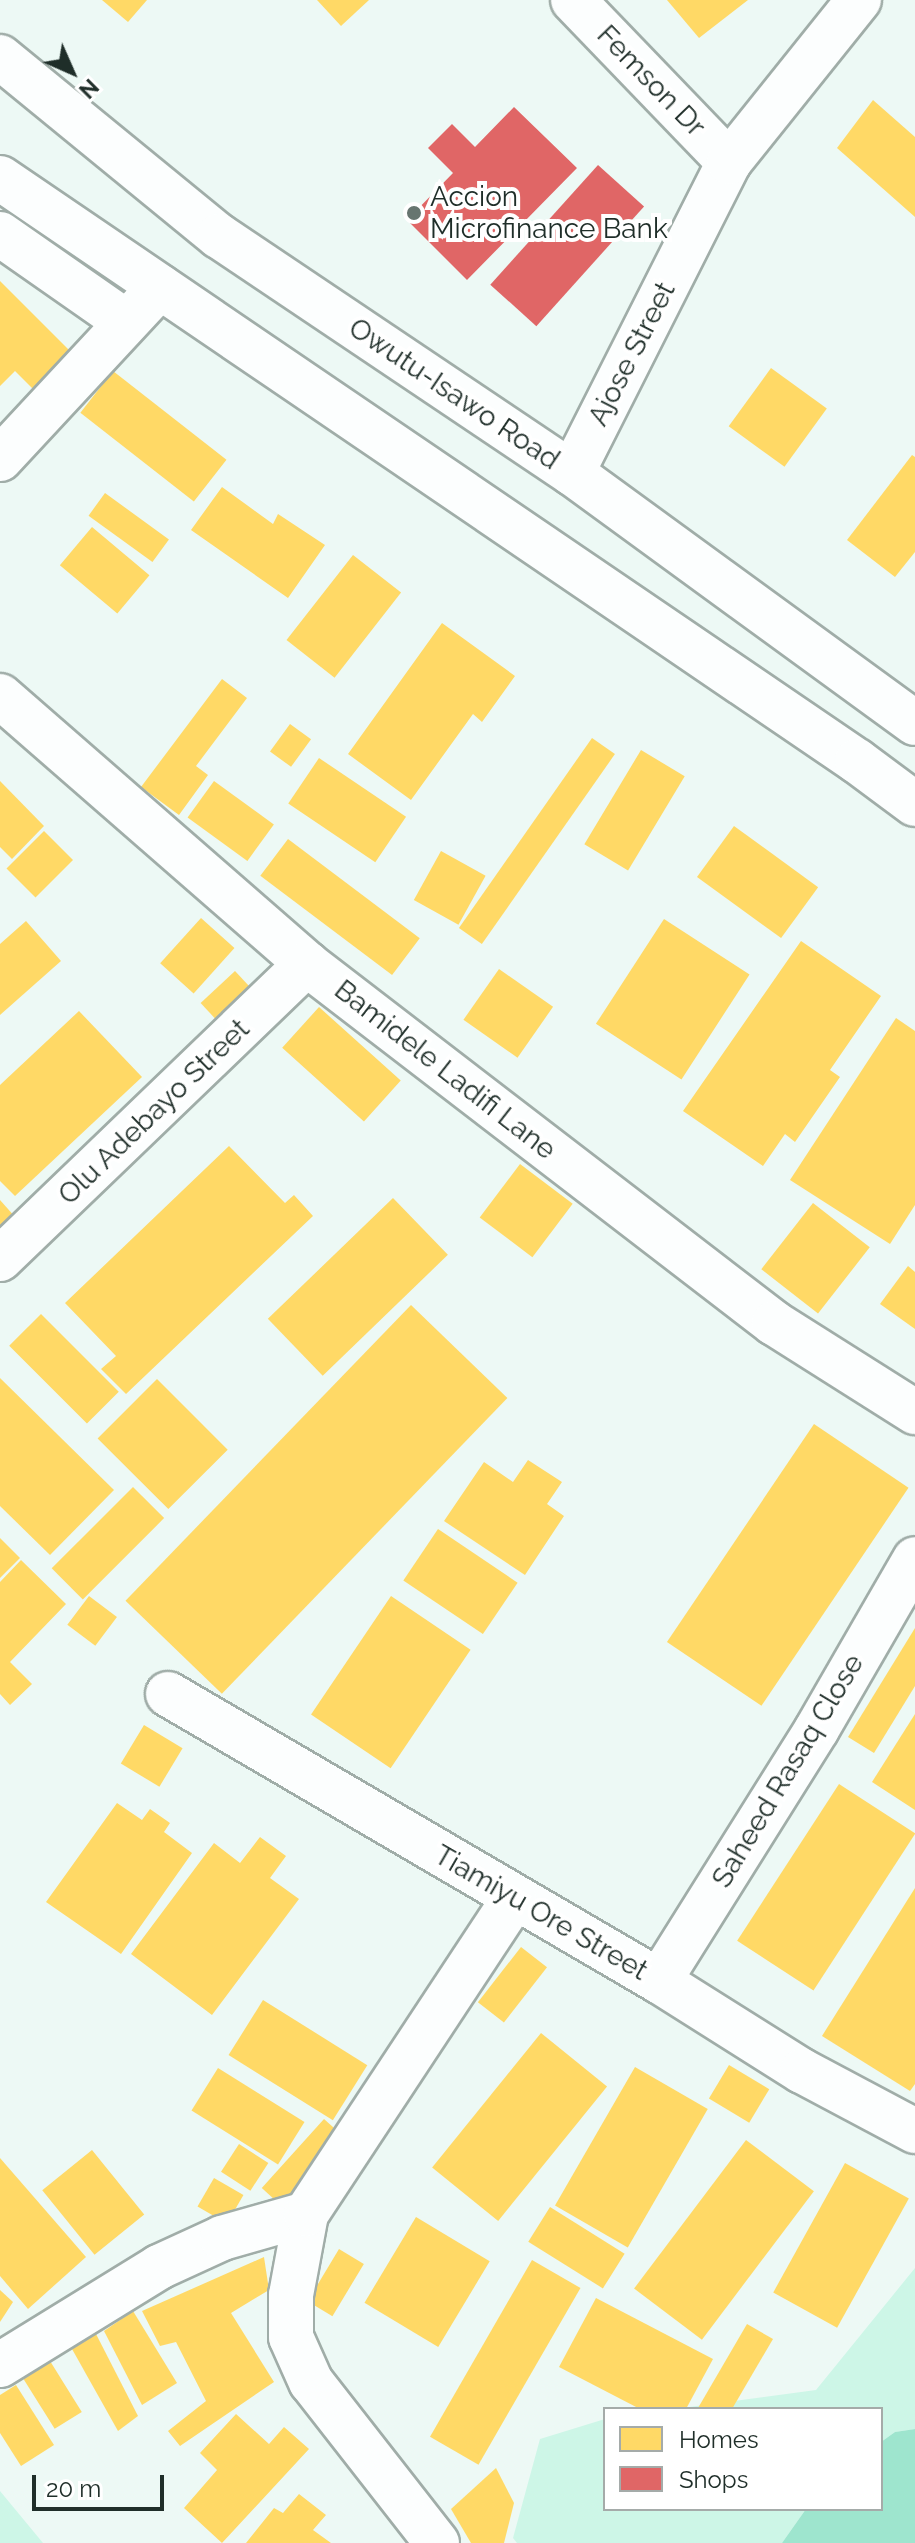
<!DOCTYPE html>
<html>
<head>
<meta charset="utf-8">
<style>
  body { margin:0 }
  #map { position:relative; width:915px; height:2543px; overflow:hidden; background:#edf9f5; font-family:Raleway,sans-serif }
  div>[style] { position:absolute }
  .green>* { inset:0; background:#cdf6e7 }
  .water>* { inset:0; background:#9ee5ce }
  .homes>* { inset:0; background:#ffd966; transform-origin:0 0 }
  .shops>* { inset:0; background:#e06666; transform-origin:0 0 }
  .roads { filter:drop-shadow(2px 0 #a0ada8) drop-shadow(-2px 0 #a0ada8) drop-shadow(0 2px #a0ada8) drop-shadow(0 -2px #a0ada8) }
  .minor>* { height:44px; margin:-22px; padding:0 22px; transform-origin:22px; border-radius:22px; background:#fcfefe }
  .dots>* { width:22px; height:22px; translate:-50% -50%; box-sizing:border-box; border:4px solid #fff; border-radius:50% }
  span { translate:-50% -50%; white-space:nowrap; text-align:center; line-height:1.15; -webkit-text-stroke:8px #fff; paint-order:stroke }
  .street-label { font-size:28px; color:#1f2e29 }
  .poi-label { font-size:28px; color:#1f2e29 }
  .left { translate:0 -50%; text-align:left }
  .legend { position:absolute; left:603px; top:2407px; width:280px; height:104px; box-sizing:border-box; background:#fff; border:2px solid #a5aba9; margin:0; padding:10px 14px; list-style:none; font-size:24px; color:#1f2e29 }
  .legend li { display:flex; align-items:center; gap:16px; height:40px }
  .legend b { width:40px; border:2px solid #a5aba9 }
  .north { position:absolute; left:32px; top:32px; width:80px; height:80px; -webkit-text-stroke:6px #fff; paint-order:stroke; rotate:135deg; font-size:22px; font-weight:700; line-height:32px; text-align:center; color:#1f2e29 }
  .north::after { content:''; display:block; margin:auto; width:28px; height:36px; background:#1f2e29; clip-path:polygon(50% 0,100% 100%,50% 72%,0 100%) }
  .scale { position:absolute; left:32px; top:2475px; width:132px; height:36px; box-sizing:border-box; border:4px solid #1f2e29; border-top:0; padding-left:10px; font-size:24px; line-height:28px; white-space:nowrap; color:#1f2e29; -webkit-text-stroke:6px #fff; paint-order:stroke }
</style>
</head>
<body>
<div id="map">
  <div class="green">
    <i style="clip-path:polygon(915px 2268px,915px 2429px,895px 2432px,881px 2442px,881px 2409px,674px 2409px,816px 2390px)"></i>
    <i style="clip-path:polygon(605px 2419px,605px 2509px,806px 2509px,782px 2543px,517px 2543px,513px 2538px,540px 2439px)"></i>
    <i style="clip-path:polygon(0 2491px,43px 2543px,0 2543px)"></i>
  </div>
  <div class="water">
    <i style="clip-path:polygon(915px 2429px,915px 2543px,782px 2543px,806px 2509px,881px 2509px,881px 2442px,895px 2432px)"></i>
  </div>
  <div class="homes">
    <i style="clip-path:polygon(102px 0,147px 0,128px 22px)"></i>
    <i style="clip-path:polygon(317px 0,369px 0,341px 26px)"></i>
    <i style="clip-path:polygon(667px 0,748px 0,699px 38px)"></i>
    <i style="clip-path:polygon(873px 100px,915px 137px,915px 217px,837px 148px)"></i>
    <i style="clip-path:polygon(0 281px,73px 354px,36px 392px,15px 371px,0 386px)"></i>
    <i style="left:771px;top:368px;width:69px;height:72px;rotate:36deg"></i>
    <i style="left:113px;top:371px;width:144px;height:53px;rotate:38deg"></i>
    <i style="clip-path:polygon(912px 455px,915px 457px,915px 552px,895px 577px,847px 540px)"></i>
    <i style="clip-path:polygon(222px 487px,273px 524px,278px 514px,325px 545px,288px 598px,191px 530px)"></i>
    <i style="left:105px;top:493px;width:79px;height:28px;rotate:36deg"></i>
    <i style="left:92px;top:527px;width:75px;height:50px;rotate:40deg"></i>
    <i style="left:353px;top:555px;width:61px;height:108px;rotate:38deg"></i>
    <i style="clip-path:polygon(442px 623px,515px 676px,482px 722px,473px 714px,411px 800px,348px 754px)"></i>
    <i style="clip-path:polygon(222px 679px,247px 698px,196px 766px,208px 775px,179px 815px,141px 787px)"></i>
    <i style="left:290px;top:724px;width:26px;height:34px;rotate:36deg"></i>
    <i style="left:592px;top:738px;width:28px;height:232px;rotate:35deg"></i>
    <i style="left:641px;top:750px;width:51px;height:110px;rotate:31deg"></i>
    <i style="left:319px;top:758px;width:105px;height:55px;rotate:34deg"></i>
    <i style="clip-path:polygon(0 781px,44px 826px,12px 859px,0 847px)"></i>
    <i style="left:214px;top:781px;width:74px;height:45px;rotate:36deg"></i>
    <i style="left:734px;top:826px;width:104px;height:63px;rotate:36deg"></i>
    <i style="left:44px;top:831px;width:41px;height:53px;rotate:45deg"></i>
    <i style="left:288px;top:839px;width:165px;height:46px;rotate:37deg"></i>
    <i style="left:441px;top:851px;width:51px;height:56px;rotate:29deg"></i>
    <i style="left:201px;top:918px;width:45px;height:61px;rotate:42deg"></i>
    <i style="left:664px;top:919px;width:102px;height:125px;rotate:33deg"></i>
    <i style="clip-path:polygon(26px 921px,61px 961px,0 1015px,0 944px)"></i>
    <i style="clip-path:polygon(801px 941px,881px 996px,830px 1070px,840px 1077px,795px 1142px,785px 1134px,763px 1166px,683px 1111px)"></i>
    <i style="left:499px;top:969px;width:66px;height:62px;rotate:35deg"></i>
    <i style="left:235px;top:971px;width:35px;height:47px;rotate:47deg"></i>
    <i style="left:319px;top:1007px;width:110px;height:55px;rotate:42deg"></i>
    <i style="clip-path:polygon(79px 1011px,142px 1077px,15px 1196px,0 1181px,0 1085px)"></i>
    <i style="clip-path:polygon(896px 1018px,915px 1031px,915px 1205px,890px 1244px,790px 1180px)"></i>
    <i style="clip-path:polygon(229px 1146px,285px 1203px,294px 1195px,313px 1216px,126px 1394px,101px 1369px,116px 1356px,65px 1303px)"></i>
    <i style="left:520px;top:1164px;width:66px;height:67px;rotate:37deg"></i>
    <i style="left:393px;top:1198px;width:79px;height:174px;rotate:46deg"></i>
    <i style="clip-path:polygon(0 1200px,16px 1218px,0 1233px)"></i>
    <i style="left:813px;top:1203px;width:72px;height:84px;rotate:38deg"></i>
    <i style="clip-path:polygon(908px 1266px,915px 1272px,915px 1329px,880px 1304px)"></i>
    <i style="left:411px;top:1305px;width:134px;height:411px;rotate:44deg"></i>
    <i style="left:41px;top:1314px;width:110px;height:45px;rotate:45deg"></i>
    <i style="clip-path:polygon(0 1378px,114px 1490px,50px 1555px,0 1506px)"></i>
    <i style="left:157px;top:1379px;width:100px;height:84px;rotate:45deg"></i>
    <i style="left:814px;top:1424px;width:114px;height:263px;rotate:34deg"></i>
    <i style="clip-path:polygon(528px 1460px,562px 1482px,547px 1504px,564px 1516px,525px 1575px,444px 1521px,484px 1462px,513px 1482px)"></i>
    <i style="left:133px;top:1487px;width:44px;height:115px;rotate:45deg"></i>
    <i style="left:438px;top:1529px;width:96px;height:62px;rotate:34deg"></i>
    <i style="clip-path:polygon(0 1538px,20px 1558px,0 1578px)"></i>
    <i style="clip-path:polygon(21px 1560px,66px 1604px,10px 1662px,32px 1684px,10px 1705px,0 1694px,0 1582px)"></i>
    <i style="left:89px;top:1596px;width:35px;height:36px;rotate:37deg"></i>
    <i style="left:391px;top:1596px;width:96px;height:143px;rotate:34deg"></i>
    <i style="clip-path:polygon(915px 1628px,915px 1686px,874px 1753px,848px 1737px)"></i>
    <i style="clip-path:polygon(915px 1714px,915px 1810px,872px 1782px)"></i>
    <i style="left:144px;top:1725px;width:45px;height:45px;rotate:31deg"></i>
    <i style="left:839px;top:1784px;width:91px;height:187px;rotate:33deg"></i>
    <i style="clip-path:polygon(117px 1803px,142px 1820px,150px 1809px,170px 1823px,164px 1832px,192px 1853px,121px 1954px,46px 1902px)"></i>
    <i style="clip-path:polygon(260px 1837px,286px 1856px,270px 1878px,299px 1899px,212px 2015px,131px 1954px,214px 1843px,240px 1863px)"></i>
    <i style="clip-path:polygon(915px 1888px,915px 2084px,910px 2091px,822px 2036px)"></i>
    <i style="left:521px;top:1947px;width:33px;height:70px;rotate:38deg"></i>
    <i style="left:263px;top:2000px;width:123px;height:65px;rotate:32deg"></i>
    <i style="left:541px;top:2033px;width:85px;height:173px;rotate:39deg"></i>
    <i style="left:729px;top:2065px;width:47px;height:39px;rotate:31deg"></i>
    <i style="left:635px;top:2067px;width:84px;height:160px;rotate:30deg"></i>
    <i style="left:218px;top:2068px;width:102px;height:50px;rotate:32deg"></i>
    <i style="left:324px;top:2119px;width:30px;height:93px;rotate:42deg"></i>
    <i style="left:746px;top:2140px;width:85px;height:186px;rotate:37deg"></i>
    <i style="left:239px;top:2144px;width:35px;height:33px;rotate:33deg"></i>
    <i style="left:92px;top:2150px;width:83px;height:64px;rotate:51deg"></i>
    <i style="clip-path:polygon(0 2158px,86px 2257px,28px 2309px,0 2276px)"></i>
    <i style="left:845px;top:2163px;width:73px;height:148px;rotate:29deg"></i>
    <i style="left:214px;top:2178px;width:34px;height:33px;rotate:30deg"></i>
    <i style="left:550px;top:2207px;width:88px;height:41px;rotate:32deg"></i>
    <i style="left:416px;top:2217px;width:86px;height:100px;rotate:31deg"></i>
    <i style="left:339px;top:2249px;width:29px;height:61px;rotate:31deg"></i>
    <i style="clip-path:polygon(264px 2257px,269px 2290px,231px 2313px,274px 2382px,180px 2446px,168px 2431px,206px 2401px,176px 2342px,160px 2346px,142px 2311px)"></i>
    <i style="left:532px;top:2260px;width:56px;height:204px;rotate:30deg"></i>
    <i style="clip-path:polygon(0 2290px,13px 2302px,0 2322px)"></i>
    <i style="clip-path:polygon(596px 2298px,713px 2359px,686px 2409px,640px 2409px,559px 2367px)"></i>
    <i style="clip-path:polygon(133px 2311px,177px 2383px,142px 2405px,104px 2331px)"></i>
    <i style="clip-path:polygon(747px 2324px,773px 2339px,732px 2409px,698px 2408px)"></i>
    <i style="clip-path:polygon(96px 2334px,138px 2416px,118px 2431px,72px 2349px)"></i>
    <i style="left:50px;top:2361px;width:60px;height:32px;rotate:58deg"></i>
    <i style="clip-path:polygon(16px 2385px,54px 2445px,21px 2466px,0 2433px,0 2395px)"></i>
    <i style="clip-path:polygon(236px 2414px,269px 2444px,284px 2427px,309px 2449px,222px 2543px,184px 2508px,217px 2470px,200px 2453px)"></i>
    <i style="clip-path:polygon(496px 2468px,514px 2503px,504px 2543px,471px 2543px,451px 2509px)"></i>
    <i style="clip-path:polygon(299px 2494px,326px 2515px,313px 2530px,331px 2543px,246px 2543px,274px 2508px,283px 2513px)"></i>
  </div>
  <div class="shops">
    <i style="clip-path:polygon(514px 107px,577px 168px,467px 280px,407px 220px,453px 173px,428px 148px,452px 124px,475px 147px)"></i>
    <i style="left:598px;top:165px;width:62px;height:161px;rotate:42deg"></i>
  </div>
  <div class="roads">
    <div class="minor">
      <i style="left:573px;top:0;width:225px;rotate:46.1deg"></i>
      <i style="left:0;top:57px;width:283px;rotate:39.3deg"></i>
      <i style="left:219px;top:236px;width:425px;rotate:33.9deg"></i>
      <i style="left:572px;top:473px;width:424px;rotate:36.1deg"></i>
      <i style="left:0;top:178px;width:1037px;rotate:34.23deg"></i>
      <i style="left:857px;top:761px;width:72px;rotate:36.6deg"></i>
      <i style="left:0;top:234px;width:154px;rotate:34.9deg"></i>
      <i style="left:0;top:459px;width:235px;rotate:-47.1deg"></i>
      <i style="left:572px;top:473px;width:348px;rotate:-63.2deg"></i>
      <i style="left:729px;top:162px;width:208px;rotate:-51.3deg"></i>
      <i style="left:0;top:696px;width:408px;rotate:41.1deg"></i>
      <i style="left:307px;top:964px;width:589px;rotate:37.55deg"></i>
      <i style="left:774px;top:1323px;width:167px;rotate:32.3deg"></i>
      <i style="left:0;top:1259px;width:426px;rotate:-43.9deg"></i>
      <i style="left:168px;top:1694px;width:569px;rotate:30.31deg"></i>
      <i style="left:659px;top:1981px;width:169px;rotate:32.2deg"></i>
      <i style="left:802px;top:2071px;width:128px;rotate:28deg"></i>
      <i style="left:659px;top:1981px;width:297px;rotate:-57.9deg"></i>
      <i style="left:817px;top:1729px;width:196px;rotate:-60deg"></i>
      <i style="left:0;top:2365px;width:187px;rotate:-31.6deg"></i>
      <i style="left:159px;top:2267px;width:69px;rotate:-24.7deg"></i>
      <i style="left:222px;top:2238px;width:87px;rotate:-15.9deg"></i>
      <i style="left:437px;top:2543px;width:204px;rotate:-128deg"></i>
      <i style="left:311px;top:2382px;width:49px;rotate:-114deg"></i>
      <i style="left:291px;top:2337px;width:42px;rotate:-90deg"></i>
      <i style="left:291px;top:2295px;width:82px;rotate:-79.5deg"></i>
      <i style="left:306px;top:2214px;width:378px;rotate:-56.6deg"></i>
    </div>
  </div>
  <div class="dots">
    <i style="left:414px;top:213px;background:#677570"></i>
  </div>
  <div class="street-label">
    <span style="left:651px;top:81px;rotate:46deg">Femson Dr</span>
    <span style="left:632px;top:354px;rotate:-63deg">Ajose Street</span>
    <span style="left:454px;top:394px;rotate:34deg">Owutu-Isawo Road</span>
    <span style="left:445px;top:1070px;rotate:38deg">Bamidele Ladifi Lane</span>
    <span style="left:154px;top:1112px;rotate:-44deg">Olu Adebayo Street</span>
    <span style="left:788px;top:1771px;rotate:-59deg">Saheed Rasaq Close</span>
    <span style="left:541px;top:1913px;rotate:30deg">Tiamiyu Ore Street</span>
  </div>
  <div class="poi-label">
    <span class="left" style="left:430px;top:213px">Accion<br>Microfinance Bank</span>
  </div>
  <ul class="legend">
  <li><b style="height:22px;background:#ffd966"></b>Homes</li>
  <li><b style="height:22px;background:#e06666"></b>Shops</li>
  </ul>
  <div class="north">N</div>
  <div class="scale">20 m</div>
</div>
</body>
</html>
